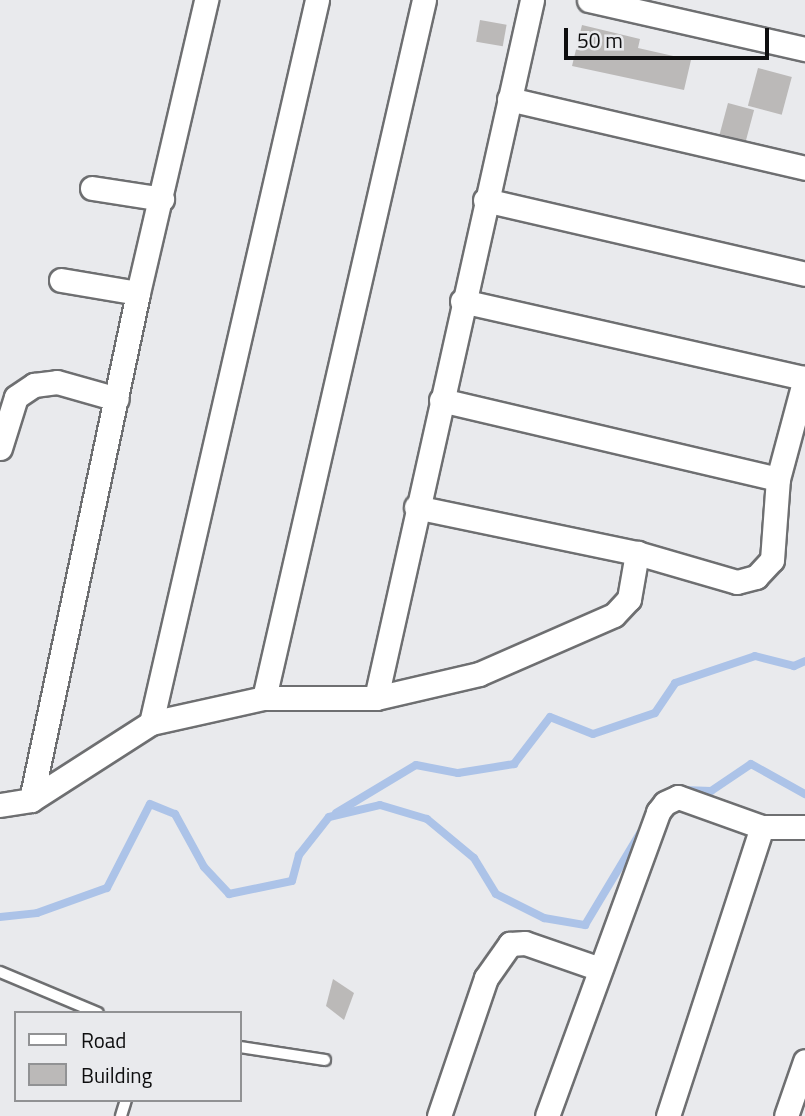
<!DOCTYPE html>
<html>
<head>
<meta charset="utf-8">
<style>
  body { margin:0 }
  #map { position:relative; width:805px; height:1116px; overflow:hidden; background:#e9eaed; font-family:"Titillium Web",sans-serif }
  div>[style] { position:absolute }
  .stream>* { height:8px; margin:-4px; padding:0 4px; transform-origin:4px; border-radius:4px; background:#acc3e8 }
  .building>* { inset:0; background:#bbb9b8; transform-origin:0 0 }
  .roads { filter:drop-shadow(2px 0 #6e6f71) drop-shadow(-2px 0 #6e6f71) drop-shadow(0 2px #6e6f71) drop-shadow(0 -2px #6e6f71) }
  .lane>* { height:10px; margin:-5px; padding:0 5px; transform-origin:5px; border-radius:5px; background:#fff }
  .street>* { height:23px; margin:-11.5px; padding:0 11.5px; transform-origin:11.5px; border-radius:11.5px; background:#fff }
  span { translate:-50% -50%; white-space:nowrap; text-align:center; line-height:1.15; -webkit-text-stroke:5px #e9eaed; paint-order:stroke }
  .legend { position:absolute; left:14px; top:1011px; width:228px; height:91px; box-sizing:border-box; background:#e9eaed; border:2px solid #919294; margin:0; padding:9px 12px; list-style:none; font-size:21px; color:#0e0e0f }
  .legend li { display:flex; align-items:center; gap:14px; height:35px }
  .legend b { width:35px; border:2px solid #919294 }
  .scale { position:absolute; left:564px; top:28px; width:205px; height:32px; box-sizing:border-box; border:4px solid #0e0e0f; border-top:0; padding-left:9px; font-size:21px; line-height:24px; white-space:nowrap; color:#0e0e0f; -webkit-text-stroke:5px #e9eaed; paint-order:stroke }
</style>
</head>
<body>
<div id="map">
  <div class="stream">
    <i style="left:684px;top:790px;width:27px;rotate:2deg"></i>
    <i style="left:711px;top:791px;width:48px;rotate:-34deg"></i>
    <i style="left:751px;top:764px;width:62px;rotate:29.1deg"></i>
    <i style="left:336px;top:813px;width:93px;rotate:-31deg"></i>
    <i style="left:416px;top:765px;width:43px;rotate:10.8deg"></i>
    <i style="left:458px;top:773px;width:57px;rotate:-9.1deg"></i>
    <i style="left:514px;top:764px;width:59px;rotate:-52.5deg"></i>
    <i style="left:550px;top:717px;width:46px;rotate:21.6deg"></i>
    <i style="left:593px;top:734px;width:65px;rotate:-18.7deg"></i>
    <i style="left:655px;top:713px;width:36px;rotate:-56deg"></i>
    <i style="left:675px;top:683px;width:84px;rotate:-18.6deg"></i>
    <i style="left:755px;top:656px;width:40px;rotate:14.4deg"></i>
    <i style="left:794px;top:666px;width:12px;rotate:-24deg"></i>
    <i style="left:0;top:917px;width:37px;rotate:-6deg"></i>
    <i style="left:37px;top:913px;width:74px;rotate:-19.7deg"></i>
    <i style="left:107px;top:888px;width:94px;rotate:-62.9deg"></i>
    <i style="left:150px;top:804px;width:27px;rotate:22deg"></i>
    <i style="left:175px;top:814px;width:60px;rotate:61.3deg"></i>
    <i style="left:204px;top:867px;width:37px;rotate:47deg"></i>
    <i style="left:229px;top:894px;width:64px;rotate:-11.7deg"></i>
    <i style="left:292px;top:881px;width:27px;rotate:-75deg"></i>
    <i style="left:299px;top:855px;width:48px;rotate:-51.7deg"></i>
    <i style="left:329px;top:817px;width:52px;rotate:-13.2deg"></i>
    <i style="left:380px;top:805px;width:49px;rotate:16.6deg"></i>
    <i style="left:427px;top:819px;width:61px;rotate:39.7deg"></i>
    <i style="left:474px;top:858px;width:42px;rotate:58.6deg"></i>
    <i style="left:496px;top:894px;width:54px;rotate:26.6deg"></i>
    <i style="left:544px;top:918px;width:42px;rotate:9.7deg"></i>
    <i style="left:585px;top:925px;width:107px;rotate:-59.1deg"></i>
  </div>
  <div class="building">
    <i style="left:480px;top:20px;width:27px;height:22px;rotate:10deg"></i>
    <i style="clip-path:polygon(582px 25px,640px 39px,638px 48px,691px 60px,684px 90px,572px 66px)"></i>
    <i style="left:758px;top:68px;width:35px;height:39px;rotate:15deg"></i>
    <i style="left:728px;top:103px;width:27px;height:32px;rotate:15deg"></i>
    <i style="clip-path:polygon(333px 979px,354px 993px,344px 1020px,326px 1006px)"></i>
  </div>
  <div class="roads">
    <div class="lane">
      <i style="left:0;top:972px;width:106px;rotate:22.7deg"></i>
      <i style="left:240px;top:1047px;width:86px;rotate:8.7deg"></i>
      <i style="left:121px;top:1116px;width:17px;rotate:-73deg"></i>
    </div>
    <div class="street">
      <i style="left:589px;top:0;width:221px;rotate:12.8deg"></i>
      <i style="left:509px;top:99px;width:304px;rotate:13.1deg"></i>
      <i style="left:92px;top:188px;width:71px;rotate:8.9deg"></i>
      <i style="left:485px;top:200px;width:328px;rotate:13deg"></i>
      <i style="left:61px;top:280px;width:78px;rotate:9.6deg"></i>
      <i style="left:462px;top:301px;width:352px;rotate:12.7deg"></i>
      <i style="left:441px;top:400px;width:346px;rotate:13.2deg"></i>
      <i style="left:0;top:448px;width:53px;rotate:-72.6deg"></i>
      <i style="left:16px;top:397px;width:22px;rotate:-34deg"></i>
      <i style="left:34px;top:385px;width:23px;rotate:-7deg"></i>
      <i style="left:57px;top:382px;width:62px;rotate:15.8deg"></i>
      <i style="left:416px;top:507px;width:226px;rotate:11.8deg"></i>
      <i style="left:637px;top:553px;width:104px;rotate:16.2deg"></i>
      <i style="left:737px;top:582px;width:20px;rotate:-15deg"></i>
      <i style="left:756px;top:577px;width:23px;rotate:-47deg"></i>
      <i style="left:772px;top:560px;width:81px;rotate:-85.8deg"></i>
      <i style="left:778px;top:479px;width:105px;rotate:-75deg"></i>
      <i style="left:264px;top:698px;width:716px;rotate:-77.09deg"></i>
      <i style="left:376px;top:698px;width:715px;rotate:-77.4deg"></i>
      <i style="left:151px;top:723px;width:742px;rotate:-77.07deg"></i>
      <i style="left:31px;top:800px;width:518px;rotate:-78.08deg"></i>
      <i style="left:138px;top:293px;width:301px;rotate:-76.9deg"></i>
      <i style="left:0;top:805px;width:31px;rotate:-9deg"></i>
      <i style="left:31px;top:800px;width:143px;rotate:-32.7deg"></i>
      <i style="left:151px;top:723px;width:116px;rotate:-12.5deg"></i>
      <i style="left:264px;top:698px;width:112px"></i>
      <i style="left:376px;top:698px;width:106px;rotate:-13.1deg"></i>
      <i style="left:479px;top:674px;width:147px;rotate:-23.6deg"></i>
      <i style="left:614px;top:615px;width:22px;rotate:-47deg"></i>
      <i style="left:629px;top:599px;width:47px;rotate:-80.1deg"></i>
      <i style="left:439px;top:1116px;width:146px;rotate:-71.2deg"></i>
      <i style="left:486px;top:978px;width:42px;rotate:-54.8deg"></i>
      <i style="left:510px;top:944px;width:15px;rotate:-4deg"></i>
      <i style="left:525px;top:943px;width:79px;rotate:19.1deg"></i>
      <i style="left:547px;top:1116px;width:324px;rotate:-69.9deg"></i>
      <i style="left:658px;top:812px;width:11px;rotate:-52deg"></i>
      <i style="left:665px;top:803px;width:14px;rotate:-25deg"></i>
      <i style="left:678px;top:797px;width:89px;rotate:19.7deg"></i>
      <i style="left:762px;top:827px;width:43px"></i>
      <i style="left:668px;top:1116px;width:304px;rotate:-72deg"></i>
      <i style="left:786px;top:1116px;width:58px;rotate:-70.9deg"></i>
    </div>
  </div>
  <ul class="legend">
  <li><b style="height:9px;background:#fff"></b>Road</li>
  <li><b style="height:19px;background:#bbb9b8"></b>Building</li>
  </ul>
  <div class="scale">50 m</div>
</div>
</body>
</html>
